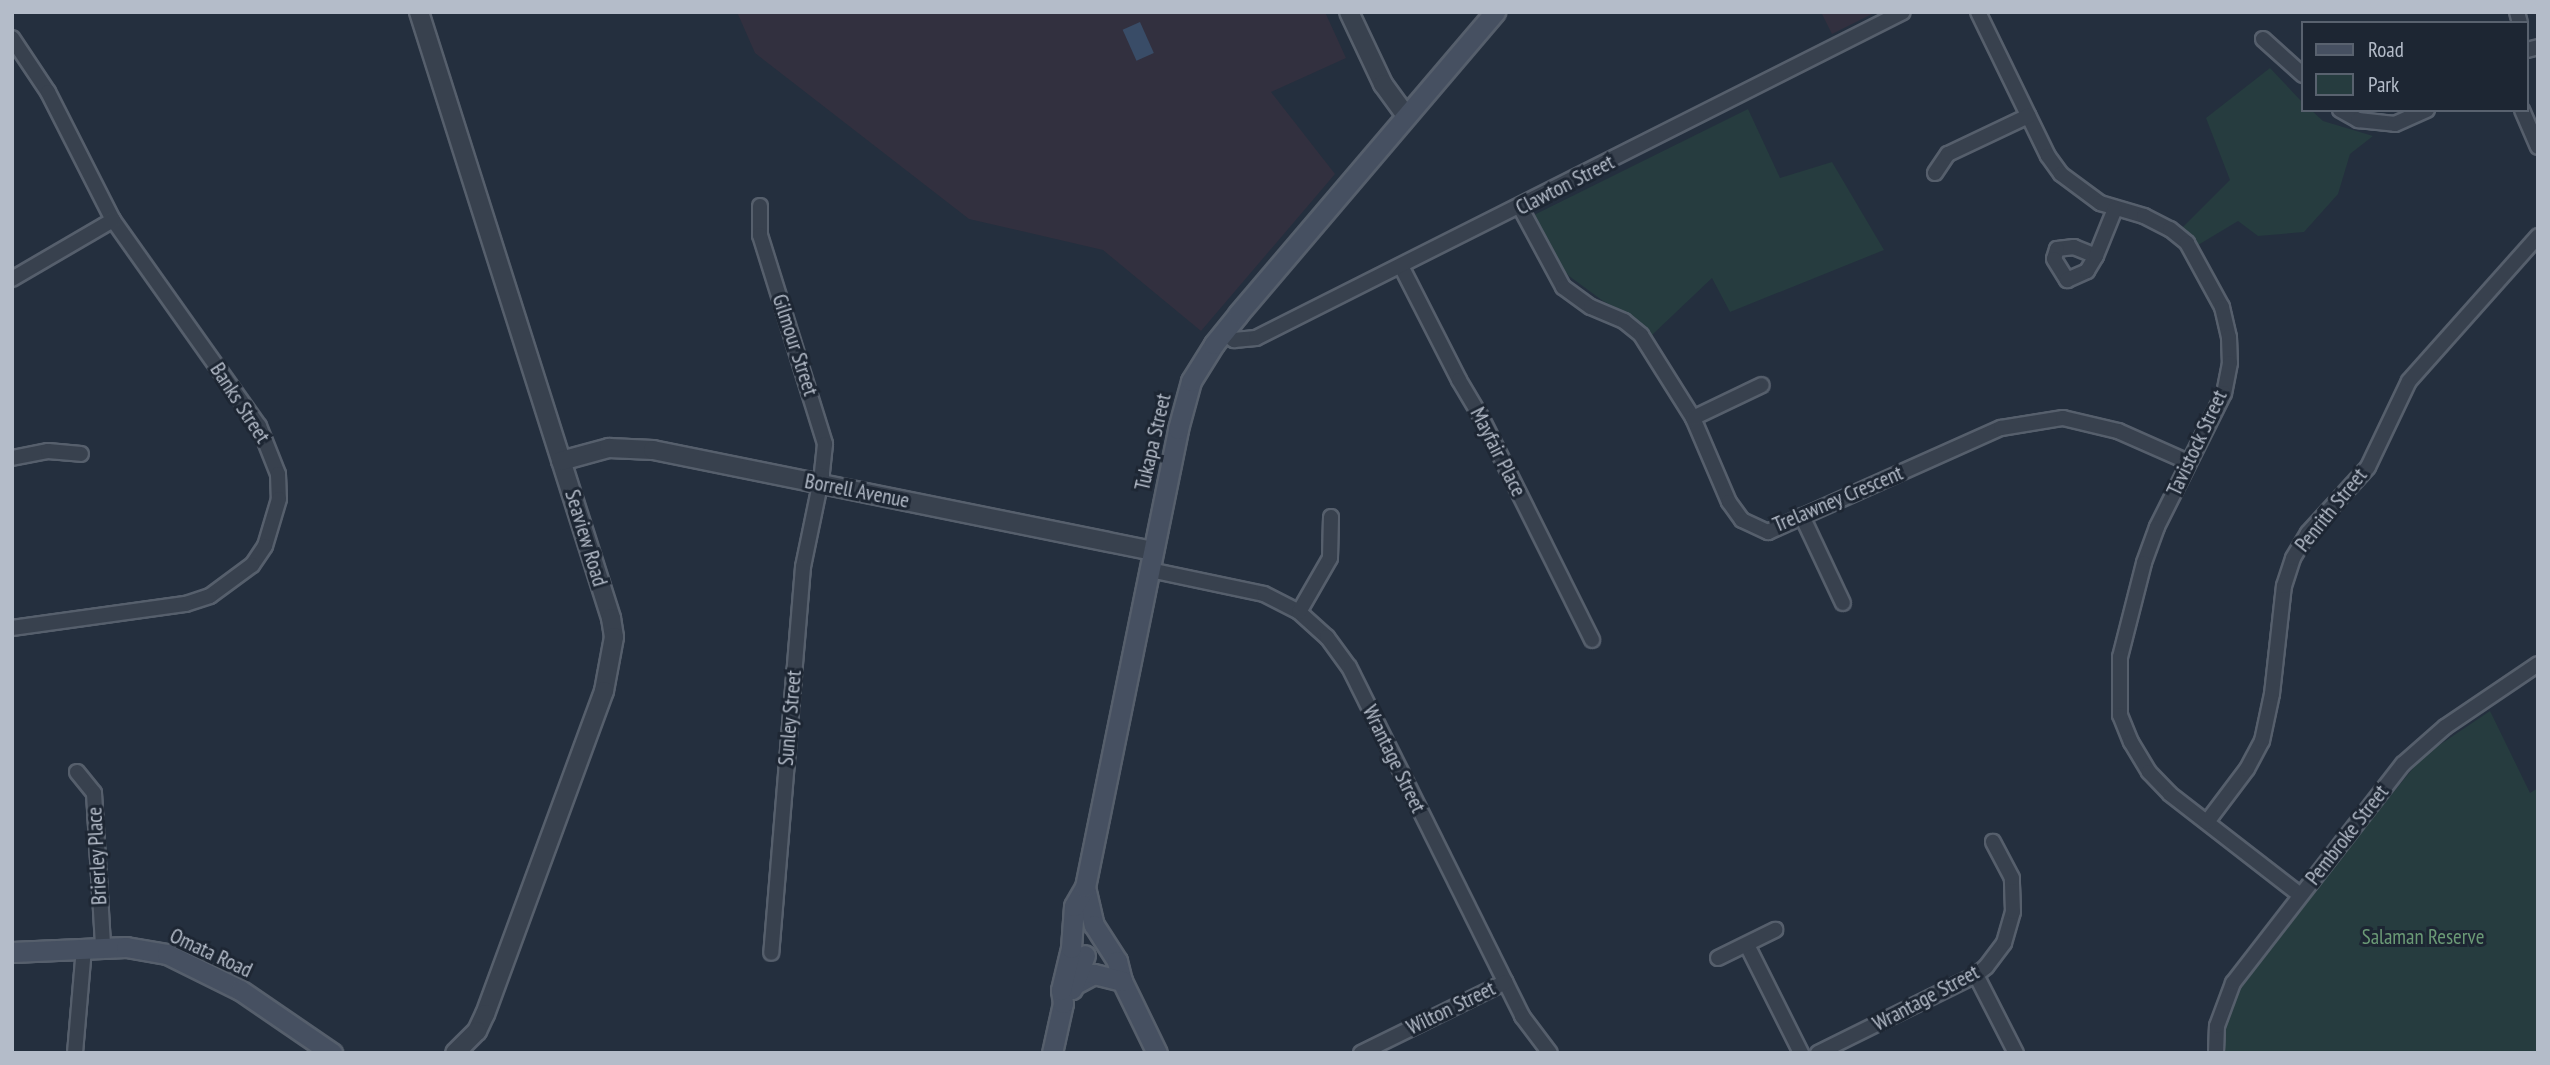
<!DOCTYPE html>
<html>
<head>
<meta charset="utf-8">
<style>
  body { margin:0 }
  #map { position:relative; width:2550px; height:1065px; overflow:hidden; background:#242f3e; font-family:"PT Sans Narrow",sans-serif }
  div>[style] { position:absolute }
  .medical>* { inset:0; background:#32303f }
  .green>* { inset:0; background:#263c3f }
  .water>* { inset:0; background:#394c67; transform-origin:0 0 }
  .roads { filter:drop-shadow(2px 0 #565f6c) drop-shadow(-2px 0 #565f6c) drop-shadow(0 2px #565f6c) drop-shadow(0 -2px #565f6c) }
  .minor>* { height:14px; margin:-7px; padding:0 7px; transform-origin:7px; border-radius:7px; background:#38414e }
  .tertiary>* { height:18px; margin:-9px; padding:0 9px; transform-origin:9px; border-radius:9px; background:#38414e }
  .secondary>* { height:19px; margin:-9.5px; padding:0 9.5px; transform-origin:9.5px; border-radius:9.5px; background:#465061 }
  span { translate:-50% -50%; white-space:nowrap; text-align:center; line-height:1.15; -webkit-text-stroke:6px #1d2633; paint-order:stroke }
  .street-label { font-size:21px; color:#b4bcc9 }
  .park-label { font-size:21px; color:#6b9a76 }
  .frame { position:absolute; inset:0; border:14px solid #b4bcc9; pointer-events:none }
  .legend { position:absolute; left:2301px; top:21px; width:228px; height:91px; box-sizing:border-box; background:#1d2633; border:2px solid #59626f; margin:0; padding:9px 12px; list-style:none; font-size:21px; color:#b4bcc9 }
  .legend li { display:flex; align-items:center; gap:14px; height:35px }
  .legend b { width:35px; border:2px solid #59626f }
</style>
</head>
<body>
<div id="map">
  <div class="medical">
    <i style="clip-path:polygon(737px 12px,1325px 12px,1346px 58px,1271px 92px,1335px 174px,1201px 331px,1103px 250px,969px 219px,755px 53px)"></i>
    <i style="clip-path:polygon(1821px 12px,1876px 12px,1832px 34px)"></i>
  </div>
  <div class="green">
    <i style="clip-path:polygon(2270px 68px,2303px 103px,2303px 110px,2311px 110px,2323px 121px,2373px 136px,2350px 154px,2338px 194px,2304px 232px,2258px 236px,2238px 221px,2198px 245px,2182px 228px,2230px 180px,2206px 118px)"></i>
    <i style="clip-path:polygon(1748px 109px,1780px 178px,1832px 162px,1884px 250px,1730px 312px,1712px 278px,1652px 335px,1628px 314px,1603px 301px,1569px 276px,1559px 264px,1534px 215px)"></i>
    <i style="clip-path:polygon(2490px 711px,2530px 793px,2538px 788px,2538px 1053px,2221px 1053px,2224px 1027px,2240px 981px,2423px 756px)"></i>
  </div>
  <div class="water">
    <i style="left:1140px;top:22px;width:34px;height:19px;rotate:66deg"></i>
  </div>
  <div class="roads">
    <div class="minor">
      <i style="left:1978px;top:12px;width:160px;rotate:64.1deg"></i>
      <i style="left:2048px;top:156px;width:22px;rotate:54deg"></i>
      <i style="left:2061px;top:174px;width:49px;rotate:36.6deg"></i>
      <i style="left:2100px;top:203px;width:46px;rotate:16.5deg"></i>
      <i style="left:2144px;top:216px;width:29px;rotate:27deg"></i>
      <i style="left:2170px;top:229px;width:22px;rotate:39deg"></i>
      <i style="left:2187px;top:243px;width:73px;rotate:61.3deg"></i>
      <i style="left:2222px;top:307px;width:31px;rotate:77deg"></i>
      <i style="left:2229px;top:337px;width:26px;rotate:88deg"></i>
      <i style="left:2230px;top:363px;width:31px;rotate:101deg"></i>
      <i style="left:2224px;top:393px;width:150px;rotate:116.6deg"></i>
      <i style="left:2157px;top:527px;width:38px;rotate:110deg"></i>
      <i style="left:2144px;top:563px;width:97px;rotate:104.3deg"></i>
      <i style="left:2120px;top:657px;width:58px;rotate:90deg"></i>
      <i style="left:2120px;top:715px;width:29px;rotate:68deg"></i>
      <i style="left:2131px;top:742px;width:35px;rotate:59deg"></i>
      <i style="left:2149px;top:772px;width:30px;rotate:46deg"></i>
      <i style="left:2170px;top:794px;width:165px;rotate:37.8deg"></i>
      <i style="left:2517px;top:12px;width:11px;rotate:75deg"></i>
      <i style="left:12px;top:38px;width:65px;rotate:56.3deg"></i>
      <i style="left:48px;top:92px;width:144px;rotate:63.1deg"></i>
      <i style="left:113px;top:220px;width:252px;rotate:54.7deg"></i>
      <i style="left:259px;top:426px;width:52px;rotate:68.4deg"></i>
      <i style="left:278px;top:474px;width:25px;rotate:88deg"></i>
      <i style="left:279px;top:499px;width:49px;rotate:106.6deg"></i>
      <i style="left:265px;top:546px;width:23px;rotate:124deg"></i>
      <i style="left:252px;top:565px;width:52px;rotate:143.6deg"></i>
      <i style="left:210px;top:596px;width:26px;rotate:162deg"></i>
      <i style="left:185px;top:604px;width:175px;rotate:172.1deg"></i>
      <i style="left:2263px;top:39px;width:54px;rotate:42deg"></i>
      <i style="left:2527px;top:50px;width:11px;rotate:-15deg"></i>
      <i style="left:2340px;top:110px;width:21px;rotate:29deg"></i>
      <i style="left:2358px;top:120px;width:37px;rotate:6deg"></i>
      <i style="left:2395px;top:124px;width:35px;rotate:-24deg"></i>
      <i style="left:2522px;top:110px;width:40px;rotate:66.6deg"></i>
      <i style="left:1935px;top:173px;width:23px;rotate:-56deg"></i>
      <i style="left:1948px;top:154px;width:89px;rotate:-25.4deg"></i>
      <i style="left:760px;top:206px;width:29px;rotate:90deg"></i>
      <i style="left:760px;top:235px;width:219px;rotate:72.7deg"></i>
      <i style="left:825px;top:444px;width:31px;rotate:96deg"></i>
      <i style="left:822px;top:475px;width:94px;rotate:101.7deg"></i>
      <i style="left:803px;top:567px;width:387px;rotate:94.7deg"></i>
      <i style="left:1520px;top:207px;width:91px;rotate:61.7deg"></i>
      <i style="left:1563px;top:287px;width:34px;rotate:36deg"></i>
      <i style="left:1591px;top:307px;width:36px;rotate:23deg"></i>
      <i style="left:1624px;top:321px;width:22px;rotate:39deg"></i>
      <i style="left:1641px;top:335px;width:98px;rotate:57.9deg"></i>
      <i style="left:1693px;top:418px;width:91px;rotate:66.8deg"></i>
      <i style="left:1729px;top:502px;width:22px;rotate:54deg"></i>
      <i style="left:1742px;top:520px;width:29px;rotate:25deg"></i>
      <i style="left:1768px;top:532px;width:255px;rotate:-24.1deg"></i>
      <i style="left:2001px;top:428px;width:63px;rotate:-9.2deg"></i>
      <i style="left:2063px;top:418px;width:57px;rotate:13.3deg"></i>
      <i style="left:2118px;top:431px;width:77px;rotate:23.9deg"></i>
      <i style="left:2096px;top:256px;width:24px;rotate:-158deg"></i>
      <i style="left:2074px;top:247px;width:17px;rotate:173deg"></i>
      <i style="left:2057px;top:249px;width:10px;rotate:107deg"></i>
      <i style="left:2054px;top:259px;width:25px;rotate:58deg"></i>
      <i style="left:2067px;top:280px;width:22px;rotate:-24deg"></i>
      <i style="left:2087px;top:271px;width:17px;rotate:-59deg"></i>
      <i style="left:2096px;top:256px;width:51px;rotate:-68deg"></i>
      <i style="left:1401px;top:266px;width:128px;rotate:63deg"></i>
      <i style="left:1459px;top:380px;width:43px;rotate:59.3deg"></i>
      <i style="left:1481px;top:417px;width:249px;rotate:63.5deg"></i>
      <i style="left:12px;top:279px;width:117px;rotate:-30.3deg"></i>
      <i style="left:1223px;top:332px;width:14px;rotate:36deg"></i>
      <i style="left:1234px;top:340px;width:22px;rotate:-5deg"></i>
      <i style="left:1256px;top:338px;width:724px;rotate:-26.74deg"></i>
      <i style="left:1693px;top:418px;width:76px;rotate:-25.6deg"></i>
      <i style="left:12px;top:458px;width:37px;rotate:-11deg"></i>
      <i style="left:48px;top:451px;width:33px;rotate:5deg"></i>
      <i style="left:1802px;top:516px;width:96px;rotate:64.8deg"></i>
      <i style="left:1150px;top:570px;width:116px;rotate:11.9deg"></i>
      <i style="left:1264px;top:594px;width:39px;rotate:27deg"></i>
      <i style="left:1299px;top:612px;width:38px;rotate:42deg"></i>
      <i style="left:1327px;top:637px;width:37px;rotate:54deg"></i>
      <i style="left:1349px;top:667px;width:390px;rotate:63.6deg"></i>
      <i style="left:1522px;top:1016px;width:46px;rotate:52.9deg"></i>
      <i style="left:1299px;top:612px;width:62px;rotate:-60.1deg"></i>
      <i style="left:1330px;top:558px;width:41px;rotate:-88.6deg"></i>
      <i style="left:77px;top:772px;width:27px;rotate:51deg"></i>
      <i style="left:94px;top:793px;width:153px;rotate:86.6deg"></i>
      <i style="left:2207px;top:822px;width:66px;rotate:-53deg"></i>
      <i style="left:2247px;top:769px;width:32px;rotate:-62deg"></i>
      <i style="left:2262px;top:741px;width:48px;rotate:-78deg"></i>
      <i style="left:2272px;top:694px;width:109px;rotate:-83.7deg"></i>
      <i style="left:2284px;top:586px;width:29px;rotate:-72deg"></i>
      <i style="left:2293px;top:558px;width:29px;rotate:-59deg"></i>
      <i style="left:2308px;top:533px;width:89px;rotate:-47.7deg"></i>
      <i style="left:2368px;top:467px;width:95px;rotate:-64.5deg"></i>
      <i style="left:2409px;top:381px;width:194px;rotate:-48.3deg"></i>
      <i style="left:1747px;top:945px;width:121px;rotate:63.4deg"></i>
      <i style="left:1718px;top:958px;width:64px;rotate:-26.2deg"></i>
      <i style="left:1976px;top:975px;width:88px;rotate:62.9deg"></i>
      <i style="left:75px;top:1053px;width:105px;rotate:-85.1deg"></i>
      <i style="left:1361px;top:1053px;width:161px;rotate:-26.2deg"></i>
      <i style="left:1818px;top:1053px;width:176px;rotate:-26.3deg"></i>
      <i style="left:1976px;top:975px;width:13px;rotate:-39deg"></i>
      <i style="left:1986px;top:967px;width:30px;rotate:-53deg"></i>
      <i style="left:2004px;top:943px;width:32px;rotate:-74deg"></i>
      <i style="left:2013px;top:912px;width:34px;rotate:-92deg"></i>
      <i style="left:2012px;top:878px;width:41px;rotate:-117.8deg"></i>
      <i style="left:2216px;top:1053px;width:27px;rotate:-88deg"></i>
      <i style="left:2217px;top:1026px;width:46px;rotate:-69.6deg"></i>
      <i style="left:2233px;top:983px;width:277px;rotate:-52.2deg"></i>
      <i style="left:2403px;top:764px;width:56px;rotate:-41.4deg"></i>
      <i style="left:2445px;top:727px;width:112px;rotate:-34.1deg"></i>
    </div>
    <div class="tertiary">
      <i style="left:419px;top:12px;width:636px;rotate:72.42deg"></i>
      <i style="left:611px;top:618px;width:19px;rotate:81deg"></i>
      <i style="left:614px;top:637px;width:55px;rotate:100.5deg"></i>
      <i style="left:604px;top:691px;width:344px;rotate:110.2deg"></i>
      <i style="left:485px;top:1014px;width:19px;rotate:115deg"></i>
      <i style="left:477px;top:1031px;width:31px;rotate:135deg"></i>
      <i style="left:1349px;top:12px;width:80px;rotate:64.7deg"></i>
      <i style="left:1383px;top:84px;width:39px;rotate:54deg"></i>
      <i style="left:561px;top:461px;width:50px;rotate:-15.2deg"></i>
      <i style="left:609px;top:448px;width:44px;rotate:2.6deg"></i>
      <i style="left:653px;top:450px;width:510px;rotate:11.42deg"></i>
    </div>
    <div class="secondary">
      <i style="left:1085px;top:887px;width:39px;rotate:77deg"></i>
      <i style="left:1094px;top:925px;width:43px;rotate:57.4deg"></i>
      <i style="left:1117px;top:961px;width:21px;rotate:76deg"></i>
      <i style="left:1122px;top:981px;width:80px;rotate:64.1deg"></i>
      <i style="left:12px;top:952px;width:114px;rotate:-2.5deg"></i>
      <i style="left:126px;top:947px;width:42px;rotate:9.7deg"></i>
      <i style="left:167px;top:954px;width:81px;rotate:26.3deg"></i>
      <i style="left:240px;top:990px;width:112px;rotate:34.4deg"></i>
      <i style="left:1075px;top:984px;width:21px;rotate:-28deg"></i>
      <i style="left:1094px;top:974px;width:29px;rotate:14deg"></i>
      <i style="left:1072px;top:989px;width:36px;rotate:-69deg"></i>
      <i style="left:1052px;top:1053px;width:51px;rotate:-77.6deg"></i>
      <i style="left:1063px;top:1003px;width:13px;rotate:-99deg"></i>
      <i style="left:1061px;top:990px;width:43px;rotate:-76.6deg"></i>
      <i style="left:1071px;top:948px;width:42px;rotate:-85.9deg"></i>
      <i style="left:1074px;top:906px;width:22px;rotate:-60deg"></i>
      <i style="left:1085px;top:887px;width:467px;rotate:-78.5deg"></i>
      <i style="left:1178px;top:429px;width:50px;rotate:-74.8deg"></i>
      <i style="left:1191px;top:381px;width:44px;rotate:-58.1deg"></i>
      <i style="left:1214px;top:344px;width:38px;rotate:-51deg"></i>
      <i style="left:1238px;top:314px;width:397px;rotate:-49.6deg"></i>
    </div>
  </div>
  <div class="street-label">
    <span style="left:1565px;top:185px;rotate:-27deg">Clawton Street</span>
    <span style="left:795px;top:345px;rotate:72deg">Gilmour Street</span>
    <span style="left:240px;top:403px;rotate:57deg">Banks Street</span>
    <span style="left:1153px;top:442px;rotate:-77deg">Tukapa Street</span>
    <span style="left:2197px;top:443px;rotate:-65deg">Tavistock Street</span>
    <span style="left:1498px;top:452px;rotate:63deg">Mayfair Place</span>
    <span style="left:857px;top:491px;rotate:11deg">Borrell Avenue</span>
    <span style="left:1838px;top:499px;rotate:-23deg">Trelawney Crescent</span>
    <span style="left:2331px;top:510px;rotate:-51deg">Penrith Street</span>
    <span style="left:586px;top:538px;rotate:73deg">Seaview Road</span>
    <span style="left:790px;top:718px;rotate:-85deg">Sunley Street</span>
    <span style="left:1394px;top:759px;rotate:64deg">Wrantage Street</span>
    <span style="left:2347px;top:835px;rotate:-52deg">Pembroke Street</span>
    <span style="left:97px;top:856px;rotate:-93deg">Brierley Place</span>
    <span style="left:211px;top:953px;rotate:25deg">Omata Road</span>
    <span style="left:1926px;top:998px;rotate:-28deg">Wrantage Street</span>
    <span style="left:1451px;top:1008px;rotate:-26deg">Wilton Street</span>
  </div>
  <div class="park-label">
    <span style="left:2423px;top:937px">Salaman Reserve</span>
  </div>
  <div class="frame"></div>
  <ul class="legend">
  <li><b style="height:9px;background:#465061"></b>Road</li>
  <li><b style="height:19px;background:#263c3f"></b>Park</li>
  </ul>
</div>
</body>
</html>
